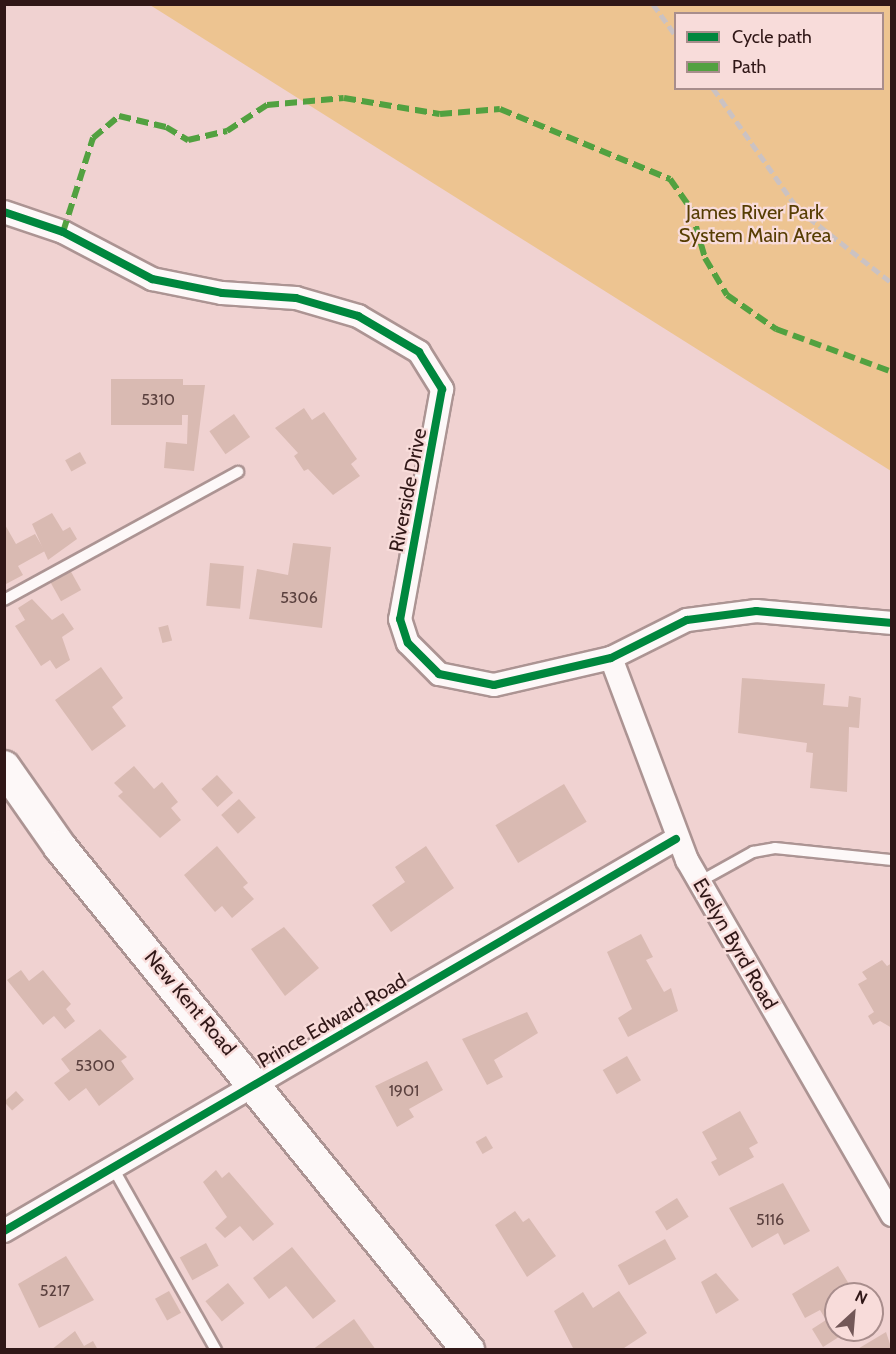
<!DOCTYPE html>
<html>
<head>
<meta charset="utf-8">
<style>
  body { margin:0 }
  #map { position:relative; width:896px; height:1354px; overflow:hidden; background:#f0d2d1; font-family:Cabin,sans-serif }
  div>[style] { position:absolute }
  .green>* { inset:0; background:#edc491 }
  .building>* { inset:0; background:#d9bab2; transform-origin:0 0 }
  .roads { filter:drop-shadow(2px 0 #ac9493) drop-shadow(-2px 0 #ac9493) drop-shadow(0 2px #ac9493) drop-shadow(0 -2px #ac9493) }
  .lane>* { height:10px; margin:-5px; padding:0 5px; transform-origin:5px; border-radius:5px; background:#fdf8f8 }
  .street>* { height:22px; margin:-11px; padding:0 11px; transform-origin:11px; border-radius:11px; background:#fdf8f8 }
  .secondary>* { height:32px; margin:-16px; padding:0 16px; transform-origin:16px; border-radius:16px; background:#fdf8f8 }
  .rail>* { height:4.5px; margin-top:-2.25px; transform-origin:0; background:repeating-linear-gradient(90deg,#cbc2c2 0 9px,transparent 0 13.5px) }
  .quiet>* { height:6px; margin-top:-3px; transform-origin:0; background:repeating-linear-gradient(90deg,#52a140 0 12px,transparent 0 18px) }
  .cycleway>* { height:8px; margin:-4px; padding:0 4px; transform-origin:4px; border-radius:4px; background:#00873e }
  span { translate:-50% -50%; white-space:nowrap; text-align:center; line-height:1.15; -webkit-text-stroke:4.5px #f8dcda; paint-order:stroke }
  .number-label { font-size:16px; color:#5a403e }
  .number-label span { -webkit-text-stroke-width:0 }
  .park-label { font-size:20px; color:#563d03 }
  .street-label { font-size:20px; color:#301717 }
  .frame { position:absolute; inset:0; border:6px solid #301717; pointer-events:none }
  .legend { position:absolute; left:674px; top:12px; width:210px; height:78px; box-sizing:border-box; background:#f8dcda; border:2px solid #a88d8c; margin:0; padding:8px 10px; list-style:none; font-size:18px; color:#301717 }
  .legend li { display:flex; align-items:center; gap:12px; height:30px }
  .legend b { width:30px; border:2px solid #a88d8c }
  .north { position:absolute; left:824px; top:1282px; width:60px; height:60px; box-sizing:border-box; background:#f8dcda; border:2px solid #a88d8c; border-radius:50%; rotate:26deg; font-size:16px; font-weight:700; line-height:24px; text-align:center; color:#301717 }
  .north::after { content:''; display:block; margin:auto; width:21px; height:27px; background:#735858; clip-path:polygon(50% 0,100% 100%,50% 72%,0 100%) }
</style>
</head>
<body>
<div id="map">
  <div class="green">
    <i style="clip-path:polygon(evenodd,150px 5px,891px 5px,891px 471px,150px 5px,676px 14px,882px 14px,882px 88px,676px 88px,676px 14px)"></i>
  </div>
  <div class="building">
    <i style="clip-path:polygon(111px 379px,183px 379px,183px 385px,205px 385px,194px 471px,164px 468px,166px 442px,187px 444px,188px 415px,182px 415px,182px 425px,111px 425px)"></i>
    <i style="clip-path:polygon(304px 408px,312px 420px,324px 412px,357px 459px,351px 464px,360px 476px,333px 495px,308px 469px,304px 471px,294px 456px,298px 453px,275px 428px)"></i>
    <i style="left:234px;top:414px;width:28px;height:30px;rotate:55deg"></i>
    <i style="left:80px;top:452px;width:13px;height:17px;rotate:61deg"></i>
    <i style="clip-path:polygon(52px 513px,63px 531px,70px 527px,77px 539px,48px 560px,32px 524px)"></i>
    <i style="clip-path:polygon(4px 523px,16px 544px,35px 534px,45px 551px,18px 566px,23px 575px,6px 584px)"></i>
    <i style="clip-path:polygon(293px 543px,331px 547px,322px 628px,249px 619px,257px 569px,288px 575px)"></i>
    <i style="left:210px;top:563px;width:34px;height:43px;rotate:5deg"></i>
    <i style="left:70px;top:570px;width:23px;height:23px;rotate:61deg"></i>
    <i style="clip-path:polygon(32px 599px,52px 620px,63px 613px,74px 629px,62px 637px,70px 660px,56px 669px,50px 660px,41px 666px,15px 626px,25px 620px,18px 608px)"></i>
    <i style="left:168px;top:625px;width:16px;height:10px;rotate:75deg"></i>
    <i style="clip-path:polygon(101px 667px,123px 698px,112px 707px,126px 726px,92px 751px,55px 700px)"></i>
    <i style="clip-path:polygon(742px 678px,825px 684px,823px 705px,848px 707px,849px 696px,861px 698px,859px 728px,849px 727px,847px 792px,810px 788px,813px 753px,806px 752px,807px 743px,738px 733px)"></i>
    <i style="clip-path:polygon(134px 766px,154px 789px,162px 782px,178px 802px,171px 808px,181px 820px,160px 838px,118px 796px,123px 792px,114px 783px)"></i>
    <i style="left:217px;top:775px;width:24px;height:21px;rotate:48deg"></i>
    <i style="left:564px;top:784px;width:44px;height:80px;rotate:59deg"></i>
    <i style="left:239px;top:799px;width:25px;height:24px;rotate:48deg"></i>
    <i style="clip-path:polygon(217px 846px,248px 883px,243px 887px,254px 899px,232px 918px,222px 906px,215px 912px,184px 875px)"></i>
    <i style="clip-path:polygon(426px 846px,454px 888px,391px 932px,372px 905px,405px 882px,395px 867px)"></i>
    <i style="clip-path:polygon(284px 927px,319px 968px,285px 996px,251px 949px)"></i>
    <i style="clip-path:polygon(641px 934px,653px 957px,646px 960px,664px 992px,671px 988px,678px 1011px,628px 1037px,618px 1018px,632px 1009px,607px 952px)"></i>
    <i style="clip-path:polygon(882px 960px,887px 966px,892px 963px,892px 1028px,880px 1021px,873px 1025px,868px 1016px,874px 1012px,858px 984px,867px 979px,862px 972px)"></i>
    <i style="clip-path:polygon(21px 970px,29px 981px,43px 970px,71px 1004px,66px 1009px,75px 1021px,65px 1029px,54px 1016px,43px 1025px,7px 980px)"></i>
    <i style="clip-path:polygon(527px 1012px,538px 1033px,494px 1060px,503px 1077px,487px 1085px,462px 1039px)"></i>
    <i style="clip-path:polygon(100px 1029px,127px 1057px,121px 1061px,134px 1079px,99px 1106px,86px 1088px,69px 1101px,54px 1083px,70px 1071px,61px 1059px)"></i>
    <i style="left:627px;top:1056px;width:28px;height:28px;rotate:60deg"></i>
    <i style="clip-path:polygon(427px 1061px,443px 1090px,409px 1109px,414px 1117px,397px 1127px,375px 1086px)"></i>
    <i style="left:16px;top:1091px;width:12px;height:16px;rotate:48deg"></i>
    <i style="clip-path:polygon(740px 1111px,758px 1143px,749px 1148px,754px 1157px,719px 1176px,711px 1162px,717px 1159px,702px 1132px)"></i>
    <i style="left:486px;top:1136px;width:14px;height:12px;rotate:60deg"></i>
    <i style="clip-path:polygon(216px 1170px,222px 1178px,229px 1172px,274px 1224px,253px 1241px,240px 1226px,225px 1238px,215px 1228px,227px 1217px,203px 1182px)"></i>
    <i style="clip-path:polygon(783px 1183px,810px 1231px,784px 1245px,778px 1233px,752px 1248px,729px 1208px)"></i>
    <i style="left:677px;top:1198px;width:22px;height:26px;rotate:58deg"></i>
    <i style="clip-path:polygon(515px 1211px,523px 1222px,529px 1218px,556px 1256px,527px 1277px,495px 1225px)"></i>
    <i style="left:665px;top:1239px;width:23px;height:54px;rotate:61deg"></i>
    <i style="left:206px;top:1243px;width:26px;height:30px;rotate:61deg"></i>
    <i style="clip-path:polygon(292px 1247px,336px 1301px,313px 1319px,286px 1286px,269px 1299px,253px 1278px)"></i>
    <i style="clip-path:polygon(66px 1256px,94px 1300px,39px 1328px,18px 1284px)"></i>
    <i style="clip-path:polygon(838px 1266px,855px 1294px,836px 1294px,836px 1330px,850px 1330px,823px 1347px,812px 1329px,826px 1320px,820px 1310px,805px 1318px,792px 1294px)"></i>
    <i style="clip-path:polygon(716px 1273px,739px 1300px,716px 1314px,701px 1282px)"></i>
    <i style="left:228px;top:1283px;width:26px;height:29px;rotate:51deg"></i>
    <i style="left:169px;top:1291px;width:25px;height:16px;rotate:61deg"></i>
    <i style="clip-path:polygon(619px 1291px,647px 1333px,621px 1350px,574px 1350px,554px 1311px,583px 1292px,593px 1308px)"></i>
    <i style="clip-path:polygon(354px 1319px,376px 1350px,312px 1350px)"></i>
    <i style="clip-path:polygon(75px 1331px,84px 1346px,93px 1341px,98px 1350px,51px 1350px)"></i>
    <i style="clip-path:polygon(886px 1332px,892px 1350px,856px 1350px)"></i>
  </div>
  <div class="roads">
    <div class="lane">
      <i style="left:4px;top:600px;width:267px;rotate:-28.7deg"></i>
      <i style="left:699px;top:882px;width:62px;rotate:-29.1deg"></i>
      <i style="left:753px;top:852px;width:22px;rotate:-10deg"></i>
      <i style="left:775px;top:848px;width:118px;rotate:5.9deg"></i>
      <i style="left:113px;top:1168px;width:209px;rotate:60.5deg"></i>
    </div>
    <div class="street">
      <i style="left:4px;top:212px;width:62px;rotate:18.7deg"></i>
      <i style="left:63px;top:232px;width:101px;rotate:27.8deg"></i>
      <i style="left:152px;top:279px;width:71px;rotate:11.3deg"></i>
      <i style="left:222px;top:293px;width:74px;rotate:3.9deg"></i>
      <i style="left:296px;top:298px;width:65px;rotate:16.2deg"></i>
      <i style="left:358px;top:316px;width:71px;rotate:30.5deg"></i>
      <i style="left:419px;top:352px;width:44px;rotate:58.1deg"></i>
      <i style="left:442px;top:389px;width:234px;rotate:100.3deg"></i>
      <i style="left:400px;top:619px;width:25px;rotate:72deg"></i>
      <i style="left:408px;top:643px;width:44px;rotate:45deg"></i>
      <i style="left:439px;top:674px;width:56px;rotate:11.3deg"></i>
      <i style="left:494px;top:685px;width:120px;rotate:-13deg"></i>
      <i style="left:611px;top:658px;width:85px;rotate:-26.6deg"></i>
      <i style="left:687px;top:620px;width:70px;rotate:-7.4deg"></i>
      <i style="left:756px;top:611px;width:137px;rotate:5deg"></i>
      <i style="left:611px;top:658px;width:216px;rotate:69.4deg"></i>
      <i style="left:687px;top:860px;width:410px;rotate:60deg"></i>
      <i style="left:4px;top:1231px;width:778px;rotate:-30.26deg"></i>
    </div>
    <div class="secondary">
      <i style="left:4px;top:767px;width:98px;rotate:55deg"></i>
      <i style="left:60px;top:847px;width:648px;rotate:50.95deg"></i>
    </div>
  </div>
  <div class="rail">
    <i style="left:653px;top:4px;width:39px;rotate:54deg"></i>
    <i style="left:713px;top:88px;width:148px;rotate:54.9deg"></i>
    <i style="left:798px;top:209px;width:120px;rotate:38.2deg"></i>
  </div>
  <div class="quiet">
    <i style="left:63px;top:232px;width:99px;rotate:-72.3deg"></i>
    <i style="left:93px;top:138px;width:34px;rotate:-40deg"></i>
    <i style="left:119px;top:116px;width:48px;rotate:13.2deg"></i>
    <i style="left:166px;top:127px;width:26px;rotate:31deg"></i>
    <i style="left:188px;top:140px;width:40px;rotate:-13deg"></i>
    <i style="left:227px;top:131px;width:48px;rotate:-33deg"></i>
    <i style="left:267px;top:105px;width:77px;rotate:-5.2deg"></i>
    <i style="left:344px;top:98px;width:97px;rotate:9.5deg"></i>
    <i style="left:440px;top:114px;width:60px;rotate:-4.8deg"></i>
    <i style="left:500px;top:109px;width:184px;rotate:22.4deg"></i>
    <i style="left:670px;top:179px;width:37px;rotate:55deg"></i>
    <i style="left:691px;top:209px;width:51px;rotate:74.1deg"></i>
    <i style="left:705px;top:258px;width:43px;rotate:59.3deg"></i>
    <i style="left:727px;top:295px;width:60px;rotate:34.8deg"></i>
    <i style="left:776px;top:329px;width:124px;rotate:20.3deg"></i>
  </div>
  <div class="cycleway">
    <i style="left:4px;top:212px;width:62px;rotate:18.7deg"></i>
    <i style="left:63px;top:232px;width:101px;rotate:27.8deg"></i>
    <i style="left:152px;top:279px;width:71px;rotate:11.3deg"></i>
    <i style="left:222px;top:293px;width:74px;rotate:3.9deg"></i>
    <i style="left:296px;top:298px;width:65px;rotate:16.2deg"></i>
    <i style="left:358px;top:316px;width:71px;rotate:30.5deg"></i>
    <i style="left:419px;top:352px;width:44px;rotate:58.1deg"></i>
    <i style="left:442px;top:389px;width:234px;rotate:100.3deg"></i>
    <i style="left:400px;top:619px;width:25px;rotate:72deg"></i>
    <i style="left:408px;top:643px;width:44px;rotate:45deg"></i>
    <i style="left:439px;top:674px;width:56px;rotate:11.3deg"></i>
    <i style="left:494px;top:685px;width:120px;rotate:-13deg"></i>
    <i style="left:611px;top:658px;width:85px;rotate:-26.6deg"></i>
    <i style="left:687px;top:620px;width:70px;rotate:-7.4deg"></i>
    <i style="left:756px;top:611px;width:137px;rotate:5deg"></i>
    <i style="left:4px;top:1231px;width:778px;rotate:-30.26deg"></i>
  </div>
  <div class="number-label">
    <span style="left:158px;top:400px">5310</span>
    <span style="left:299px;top:598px">5306</span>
    <span style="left:95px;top:1066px">5300</span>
    <span style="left:404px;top:1091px">1901</span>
    <span style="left:770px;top:1220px">5116</span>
    <span style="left:55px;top:1291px">5217</span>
  </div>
  <div class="park-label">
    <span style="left:755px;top:224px">James River Park<br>System Main Area</span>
  </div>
  <div class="street-label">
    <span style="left:408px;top:490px;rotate:-79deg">Riverside Drive</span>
    <span style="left:735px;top:944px;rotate:60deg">Evelyn Byrd Road</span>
    <span style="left:190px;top:1003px;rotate:50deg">New Kent Road</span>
    <span style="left:332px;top:1021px;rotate:-30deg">Prince Edward Road</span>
  </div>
  <div class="frame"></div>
  <ul class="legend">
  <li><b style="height:8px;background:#00873e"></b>Cycle path</li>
  <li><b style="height:8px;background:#52a140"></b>Path</li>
  </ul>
  <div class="north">N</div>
</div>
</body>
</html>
